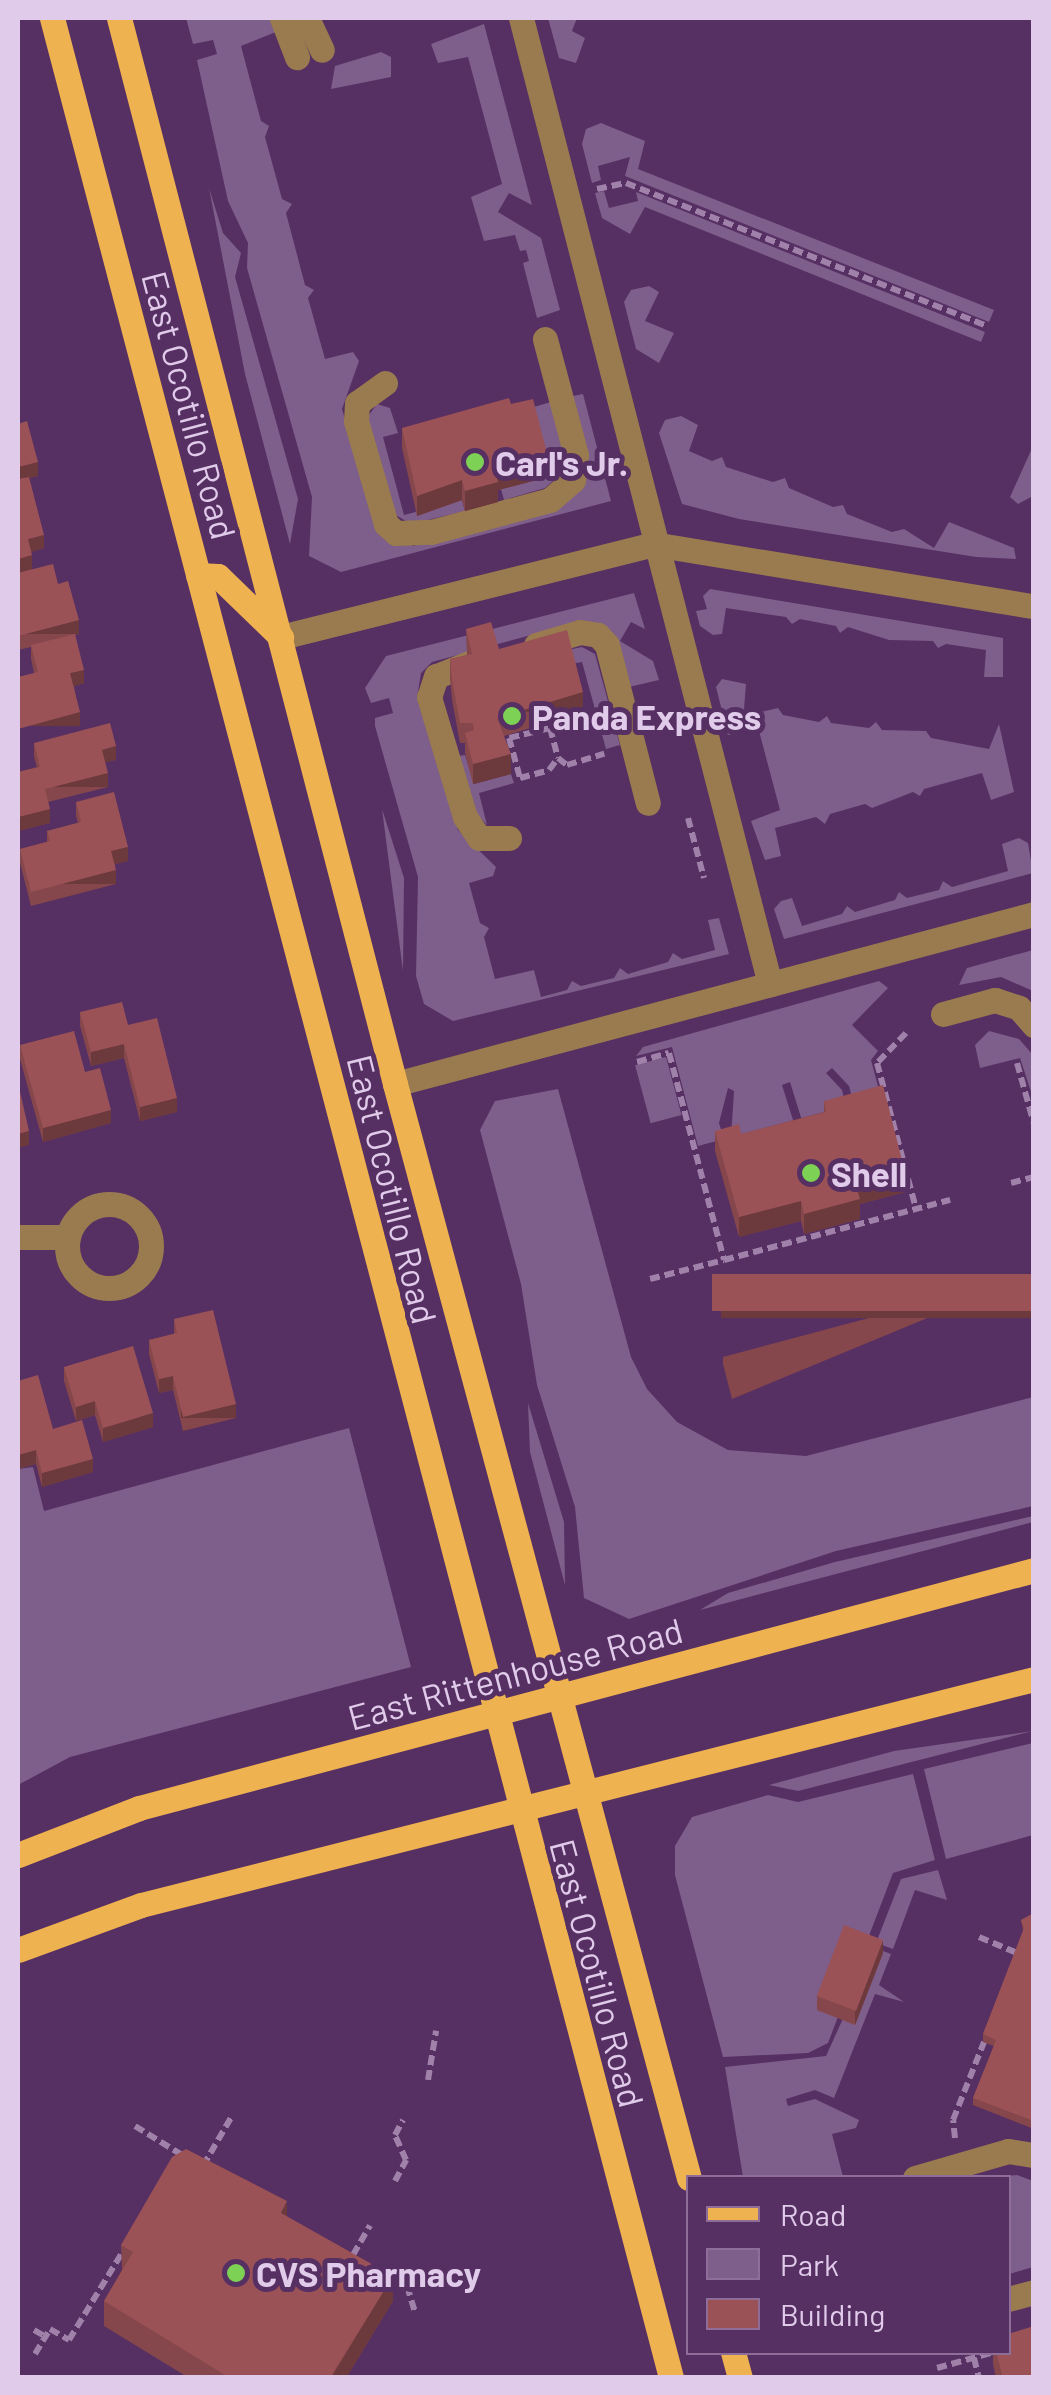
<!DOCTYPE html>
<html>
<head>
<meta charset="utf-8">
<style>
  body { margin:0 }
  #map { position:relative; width:1051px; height:2395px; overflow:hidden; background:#562f63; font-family:Barlow,sans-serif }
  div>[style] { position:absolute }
  .green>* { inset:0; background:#7e5e8a; transform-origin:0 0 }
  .path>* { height:6px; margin-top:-3px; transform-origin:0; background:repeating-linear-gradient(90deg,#9f81aa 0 10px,transparent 0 15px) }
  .minor>* { height:25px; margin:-12.5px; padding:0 12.5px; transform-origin:12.5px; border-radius:12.5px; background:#997b4f }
  .minor>.ring { margin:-12.5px; padding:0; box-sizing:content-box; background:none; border:25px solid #997b4f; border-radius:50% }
  .major>* { height:25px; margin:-12.5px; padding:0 12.5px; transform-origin:12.5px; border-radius:12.5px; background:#eeb250 }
  .wall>* { inset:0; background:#85474b }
  .shaded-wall>* { inset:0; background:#6c393d; transform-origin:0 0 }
  .building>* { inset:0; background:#9b5257; transform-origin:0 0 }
  .dots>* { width:28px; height:28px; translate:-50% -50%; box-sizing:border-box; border:5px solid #562f63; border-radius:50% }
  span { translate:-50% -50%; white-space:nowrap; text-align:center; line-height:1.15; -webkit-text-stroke:10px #562f63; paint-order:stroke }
  .street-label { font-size:35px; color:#e1cbea }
  .poi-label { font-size:35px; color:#e1cbea; font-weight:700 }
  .left { translate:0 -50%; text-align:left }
  .frame { position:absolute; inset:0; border:20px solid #e1cbea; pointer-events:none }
  .legend { position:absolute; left:686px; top:2175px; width:325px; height:180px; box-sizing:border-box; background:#562f63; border:2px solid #8e6d99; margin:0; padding:12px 18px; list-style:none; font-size:30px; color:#e1cbea }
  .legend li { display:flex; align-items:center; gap:20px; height:50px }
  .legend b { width:50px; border:2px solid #8e6d99 }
</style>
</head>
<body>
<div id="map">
  <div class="green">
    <i style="clip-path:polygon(186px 18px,270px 18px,276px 32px,241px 46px,261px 121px,269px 126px,265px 137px,282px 199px,292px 204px,286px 213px,305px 285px,314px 290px,308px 298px,325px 359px,353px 352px,359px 361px,342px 409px,377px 525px,413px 546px,551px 510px,587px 448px,573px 396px,583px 394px,611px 501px,341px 572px,309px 556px,312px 497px,247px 268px,248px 243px,228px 201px,197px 60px,217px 54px,213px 40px,193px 44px)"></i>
    <i style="clip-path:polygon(548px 18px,577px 18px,572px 31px,585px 38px,576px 63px,559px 58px)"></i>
    <i style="clip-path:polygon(484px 24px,532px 205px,509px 193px,498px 212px,541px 238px,560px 310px,537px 318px,523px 263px,529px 261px,526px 250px,520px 251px,515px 235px,484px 241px,471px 197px,502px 184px,468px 57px,438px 63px,431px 44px)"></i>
    <i style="clip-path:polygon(381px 52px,391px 57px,391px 77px,331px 89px,335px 66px)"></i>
    <i style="clip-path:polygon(601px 123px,645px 141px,638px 169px,994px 310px,989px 322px,625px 176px,630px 157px,598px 166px,601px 180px,592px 183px,582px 144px,586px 129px)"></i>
    <i style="clip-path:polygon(209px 188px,223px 233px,241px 253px,235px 277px,298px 499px,290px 544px,245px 374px)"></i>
    <i style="clip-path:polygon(604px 191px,609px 208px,638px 201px,636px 192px,985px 332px,981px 342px,645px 207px,630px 234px,602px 218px,595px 193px)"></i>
    <i style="clip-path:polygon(649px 286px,659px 292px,645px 321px,674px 333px,659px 363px,636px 349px,624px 302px,631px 290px)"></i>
    <i style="clip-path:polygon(551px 402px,564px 451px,560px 475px,545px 488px,504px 500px,501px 489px,548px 477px,520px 411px)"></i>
    <i style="clip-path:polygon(377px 404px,390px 408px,398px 433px,383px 437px,404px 515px,462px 500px,465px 511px,411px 524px,394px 514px,366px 419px)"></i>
    <i style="clip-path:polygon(681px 416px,698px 425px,689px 451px,712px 461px,722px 457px,726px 467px,773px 482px,785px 478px,789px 488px,833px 507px,843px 505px,847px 514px,892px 532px,904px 529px,934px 548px,949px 522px,1014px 548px,1016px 559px,976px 557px,739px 519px,682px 504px,659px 433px,665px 420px)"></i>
    <i style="clip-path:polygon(1033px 446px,1033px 496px,1018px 504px,1010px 497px)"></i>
    <i style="clip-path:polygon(710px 589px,1003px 638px,1003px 677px,984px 677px,986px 650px,946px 644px,938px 648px,933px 641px,889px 640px,848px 627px,840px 633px,836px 626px,800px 619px,792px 624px,786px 617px,726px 608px,722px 634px,713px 635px,700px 626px,696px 611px,707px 609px,703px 596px)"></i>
    <i style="clip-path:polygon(634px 593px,645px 629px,631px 622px,620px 641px,653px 661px,659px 680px,629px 687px,583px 621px,432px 662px,421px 673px,417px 698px,458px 830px,496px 867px,493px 876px,469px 883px,480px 923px,489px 928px,484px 937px,495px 979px,534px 970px,541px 997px,567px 990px,572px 981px,581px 986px,614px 978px,620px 968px,628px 974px,668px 962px,673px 953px,682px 959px,715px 950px,708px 920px,719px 918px,729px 954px,453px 1021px,424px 1004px,416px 976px,418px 877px,375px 726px,375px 718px,393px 713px,389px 698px,371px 703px,365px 688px,386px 656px)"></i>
    <i style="clip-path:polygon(582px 647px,595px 654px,620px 745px,606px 749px,582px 662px,571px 664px,567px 650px)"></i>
    <i style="clip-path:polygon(722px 679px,746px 684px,744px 709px,757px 711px,756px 730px,728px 735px,716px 687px)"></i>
    <i style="clip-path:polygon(778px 708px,783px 715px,819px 722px,827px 716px,831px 723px,869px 728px,876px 722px,882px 730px,926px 731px,931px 738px,989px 749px,999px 724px,1014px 792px,991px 800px,982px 773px,924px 789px,920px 796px,913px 792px,872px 808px,865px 804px,830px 814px,825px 824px,816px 817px,775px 828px,781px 856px,765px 860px,751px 821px,780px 810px,759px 731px,761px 712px)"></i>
    <i style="clip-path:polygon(465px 755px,474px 784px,511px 774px,514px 783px,479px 793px,487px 825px,474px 811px,458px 756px)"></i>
    <i style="clip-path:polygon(382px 809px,404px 878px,403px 971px)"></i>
    <i style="clip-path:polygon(1019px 838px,1028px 843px,1033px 873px,784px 939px,774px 909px,781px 901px,792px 898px,802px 926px,842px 914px,847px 906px,855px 912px,895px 900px,899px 892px,907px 898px,939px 890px,943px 881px,952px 887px,1008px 871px,1002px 844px)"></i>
    <i style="clip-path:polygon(1033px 950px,1033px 991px,1001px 977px,959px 985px,967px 968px)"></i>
    <i style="clip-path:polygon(879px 981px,888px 988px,852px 1025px,878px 1051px,871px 1060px,883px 1105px,856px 1113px,849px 1086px,832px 1068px,826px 1073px,842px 1090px,848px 1115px,807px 1137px,790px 1082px,782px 1085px,799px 1139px,731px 1137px,734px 1091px,728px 1088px,719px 1123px,724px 1139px,698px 1146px,672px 1047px,636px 1056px,643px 1047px)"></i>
    <i style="clip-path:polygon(989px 1031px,1019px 1039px,1033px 1055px,1033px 1098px,1020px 1058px,980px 1068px,975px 1045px)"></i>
    <i style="left:666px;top:1057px;width:60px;height:32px;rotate:75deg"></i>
    <i style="clip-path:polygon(558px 1089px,631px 1357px,647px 1389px,677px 1422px,728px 1450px,806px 1456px,1033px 1397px,1033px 1506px,836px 1551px,629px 1619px,584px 1598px,575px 1507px,537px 1385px,521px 1284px,480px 1130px,495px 1101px)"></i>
    <i style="clip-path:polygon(528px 1403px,564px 1522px,565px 1585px,530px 1452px)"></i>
    <i style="clip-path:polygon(349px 1428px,411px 1667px,70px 1757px,18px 1785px,18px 1469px,33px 1467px,44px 1511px)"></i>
    <i style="clip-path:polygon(1033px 1516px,1033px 1522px,700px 1610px,728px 1593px,835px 1562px)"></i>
    <i style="clip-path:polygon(1033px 1731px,798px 1791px,769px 1785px,894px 1751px)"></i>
    <i style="clip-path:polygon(1033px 1743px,1033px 1835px,946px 1859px,924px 1769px)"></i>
    <i style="clip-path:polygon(913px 1774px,935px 1860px,893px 1873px,828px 2043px,808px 2053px,723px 2057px,675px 1875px,675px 1846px,692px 1817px,768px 1795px,798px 1802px)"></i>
    <i style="clip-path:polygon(938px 1870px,947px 1900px,915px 1890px,893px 1949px,876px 1943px,901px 1879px)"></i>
    <i style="clip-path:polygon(875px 1948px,891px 1954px,879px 1985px,904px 2002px,875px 1994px,834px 2098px,815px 2090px,786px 2099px,788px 2106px,815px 2099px,859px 2120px,856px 2128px,832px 2134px,843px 2177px,743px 2177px,725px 2067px,826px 2056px)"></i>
    <i style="clip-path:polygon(1017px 2175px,1033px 2181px,1033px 2267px,1009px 2274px,1008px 2178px,998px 2177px)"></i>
  </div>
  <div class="path">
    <i style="left:597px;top:189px;width:30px;rotate:-12deg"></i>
    <i style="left:626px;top:183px;width:389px;rotate:21.6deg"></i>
    <i style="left:592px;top:718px;width:85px;rotate:166.5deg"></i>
    <i style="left:509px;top:738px;width:41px;rotate:74.6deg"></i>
    <i style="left:520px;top:778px;width:30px;rotate:-15deg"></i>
    <i style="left:549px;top:770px;width:15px;rotate:-53deg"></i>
    <i style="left:558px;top:758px;width:11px;rotate:38deg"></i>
    <i style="left:567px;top:765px;width:39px;rotate:-17deg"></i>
    <i style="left:550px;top:728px;width:31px;rotate:75deg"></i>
    <i style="left:688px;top:818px;width:62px;rotate:75.1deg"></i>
    <i style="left:906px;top:1033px;width:42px;rotate:134deg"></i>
    <i style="left:877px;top:1063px;width:151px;rotate:75deg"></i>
    <i style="left:637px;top:1062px;width:33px;rotate:-16deg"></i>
    <i style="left:669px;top:1053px;width:214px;rotate:75.1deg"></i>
    <i style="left:724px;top:1260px;width:234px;rotate:-14.9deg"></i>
    <i style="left:1017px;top:1063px;width:63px;rotate:74.4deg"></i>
    <i style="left:1011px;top:1183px;width:24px;rotate:-15deg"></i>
    <i style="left:650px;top:1279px;width:76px;rotate:-14.4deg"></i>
    <i style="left:979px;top:1937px;width:41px;rotate:22.8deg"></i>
    <i style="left:428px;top:2080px;width:50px;rotate:-80.7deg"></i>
    <i style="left:135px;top:2126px;width:55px;rotate:31.7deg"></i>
    <i style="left:955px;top:2138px;width:18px;rotate:-96deg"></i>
    <i style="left:953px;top:2120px;width:84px;rotate:-68.3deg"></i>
    <i style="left:203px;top:2166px;width:58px;rotate:-59.9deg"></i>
    <i style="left:395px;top:2181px;width:24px;rotate:-62deg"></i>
    <i style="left:406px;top:2160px;width:27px;rotate:-114deg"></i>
    <i style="left:395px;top:2135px;width:17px;rotate:-62deg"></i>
    <i style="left:353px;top:2255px;width:34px;rotate:-60deg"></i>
    <i style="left:388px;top:2275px;width:22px;rotate:30deg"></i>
    <i style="left:407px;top:2286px;width:27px;rotate:73deg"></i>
    <i style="left:34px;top:2330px;width:14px;rotate:30deg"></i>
    <i style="left:35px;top:2354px;width:29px;rotate:-59deg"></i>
    <i style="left:50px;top:2329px;width:22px;rotate:30deg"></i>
    <i style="left:69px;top:2340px;width:108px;rotate:-58.7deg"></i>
    <i style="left:974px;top:2358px;width:21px;rotate:76deg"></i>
    <i style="left:937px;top:2368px;width:59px;rotate:-15.7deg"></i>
  </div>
  <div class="minor">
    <i style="left:282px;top:18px;width:42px;rotate:69deg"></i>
    <i style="left:307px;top:18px;width:35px;rotate:65deg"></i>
    <i style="left:521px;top:18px;width:998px;rotate:75.55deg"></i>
    <i style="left:385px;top:383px;width:34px;rotate:144deg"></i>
    <i style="left:357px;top:403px;width:18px;rotate:93deg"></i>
    <i style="left:356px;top:421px;width:107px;rotate:73.8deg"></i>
    <i style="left:386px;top:524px;width:13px;rotate:42deg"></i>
    <i style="left:396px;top:533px;width:35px;rotate:-2deg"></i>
    <i style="left:431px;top:532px;width:123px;rotate:-15.1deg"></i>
    <i style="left:550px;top:500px;width:30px;rotate:-41deg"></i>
    <i style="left:573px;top:480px;width:25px;rotate:-83deg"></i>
    <i style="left:576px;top:455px;width:120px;rotate:-105deg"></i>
    <i style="left:281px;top:637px;width:383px;rotate:-14deg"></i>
    <i style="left:653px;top:544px;width:382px;rotate:9.3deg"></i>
    <i style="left:536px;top:645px;width:46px;rotate:-16.5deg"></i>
    <i style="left:580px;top:632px;width:18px;rotate:9deg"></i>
    <i style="left:598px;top:635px;width:13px;rotate:48deg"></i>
    <i style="left:607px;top:645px;width:163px;rotate:75.5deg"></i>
    <i style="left:469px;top:663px;width:35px;rotate:158deg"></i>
    <i style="left:436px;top:676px;width:22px;rotate:108deg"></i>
    <i style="left:429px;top:697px;width:125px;rotate:73.3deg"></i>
    <i style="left:465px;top:817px;width:25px;rotate:56deg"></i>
    <i style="left:479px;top:838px;width:30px"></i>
    <i style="left:943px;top:1014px;width:54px;rotate:-15.1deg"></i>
    <i style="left:995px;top:1000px;width:25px;rotate:18deg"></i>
    <i style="left:1019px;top:1008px;width:23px;rotate:49deg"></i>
    <i style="left:395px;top:1084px;width:661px;rotate:-14.9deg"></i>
    <i class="ring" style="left:67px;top:1204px;width:59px;height:59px"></i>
    <i style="left:18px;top:1237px;width:50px"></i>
    <i style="left:915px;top:2178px;width:97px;rotate:-16.2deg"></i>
    <i style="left:1008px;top:2151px;width:26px;rotate:9deg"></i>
    <i style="left:1008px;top:2299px;width:27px;rotate:-15deg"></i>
  </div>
  <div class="major">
    <i style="left:52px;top:18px;width:2440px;rotate:75.3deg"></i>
    <i style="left:119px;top:18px;width:1101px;rotate:75.48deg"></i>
    <i style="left:395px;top:1084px;width:1133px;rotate:74.96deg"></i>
    <i style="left:198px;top:575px;width:20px;rotate:3deg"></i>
    <i style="left:218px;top:576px;width:88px;rotate:44.1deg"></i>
    <i style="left:18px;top:1855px;width:130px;rotate:-21.2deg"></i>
    <i style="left:139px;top:1808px;width:926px;rotate:-14.89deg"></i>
    <i style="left:18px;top:1950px;width:131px;rotate:-20.1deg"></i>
    <i style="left:141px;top:1905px;width:921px;rotate:-14.2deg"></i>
    <i style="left:733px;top:2352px;width:27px;rotate:75deg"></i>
  </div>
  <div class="wall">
    <i style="clip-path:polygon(511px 404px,548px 477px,498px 490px,498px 502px,465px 511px,462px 500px,417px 516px,402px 448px,402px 428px)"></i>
    <i style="clip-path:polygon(18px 424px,38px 476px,29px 478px,44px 548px,31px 552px,32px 569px,58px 584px,79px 634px,75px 635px,84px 683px,74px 686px,80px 726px,34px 673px,31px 659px,31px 647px,18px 650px)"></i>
    <i style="clip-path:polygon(466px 629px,499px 649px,583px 712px,504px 736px,511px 774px,473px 784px,465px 753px,465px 743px,460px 743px,452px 700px,450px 679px,450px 659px,467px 655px)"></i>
    <i style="clip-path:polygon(34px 743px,116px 760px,105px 762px,108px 787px,48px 802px,50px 823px,18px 831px,18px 772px,37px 767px,34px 757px)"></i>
    <i style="clip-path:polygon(76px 802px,128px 861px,115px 864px,116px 884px,31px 906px,20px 863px,20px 849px,47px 842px,47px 831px,78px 823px,76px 816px)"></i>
    <i style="clip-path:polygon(80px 1012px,128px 1025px,177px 1112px,140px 1121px,124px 1058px,91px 1066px,80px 1026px)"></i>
    <i style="clip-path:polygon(20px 1045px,85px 1072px,111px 1123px,43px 1142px,20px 1059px)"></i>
    <i style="clip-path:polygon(824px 1101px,905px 1192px,860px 1204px,860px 1219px,804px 1234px,801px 1221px,739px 1237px,715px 1151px,715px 1131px,741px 1134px,824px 1112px)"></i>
    <i style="clip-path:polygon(1034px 1274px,732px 1399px,723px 1364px,723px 1357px)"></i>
    <i style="clip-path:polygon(174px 1319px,236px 1418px,183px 1431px,173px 1390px,159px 1393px,149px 1354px,149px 1340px,174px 1334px)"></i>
    <i style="clip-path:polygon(64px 1367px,153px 1427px,103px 1442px,95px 1415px,76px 1421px,64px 1381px)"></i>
    <i style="clip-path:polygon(18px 1381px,53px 1429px,93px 1472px,42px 1487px,36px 1464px,18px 1469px)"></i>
    <i style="clip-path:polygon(1034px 1913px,1034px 2129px,973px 2105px,973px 2098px,994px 2046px,983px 2042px,983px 2034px,1023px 1931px,1021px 1920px)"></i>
    <i style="clip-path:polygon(883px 1953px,855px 2025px,817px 2010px,817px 1996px)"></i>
    <i style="clip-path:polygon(287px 2217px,393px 2301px,346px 2378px,189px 2378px,104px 2326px,104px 2301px,122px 2270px,121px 2245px)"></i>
    <i style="clip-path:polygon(993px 2352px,1008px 2352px,1034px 2378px,996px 2378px,993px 2364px)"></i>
  </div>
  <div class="shaded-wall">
    <i style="clip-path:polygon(548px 457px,548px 477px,498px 490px,498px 502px,465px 511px,465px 491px,495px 470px)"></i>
    <i style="clip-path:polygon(38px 462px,38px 476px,18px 481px,18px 467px)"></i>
    <i style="clip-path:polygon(462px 480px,462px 500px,417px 516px,417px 496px)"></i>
    <i style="clip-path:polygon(44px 535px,44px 548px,28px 553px,28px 539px)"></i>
    <i style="clip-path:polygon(32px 555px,32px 569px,18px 573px,18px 559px)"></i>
    <i style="left:79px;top:620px;width:14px;height:63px;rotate:90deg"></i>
    <i style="clip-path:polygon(84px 670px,84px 683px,70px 687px,70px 673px)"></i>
    <i style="left:583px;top:692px;width:20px;height:90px;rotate:90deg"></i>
    <i style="left:80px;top:712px;width:14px;height:64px;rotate:90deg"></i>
    <i style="clip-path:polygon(116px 746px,116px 760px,102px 763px,102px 750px)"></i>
    <i style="clip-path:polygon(511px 754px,511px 774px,473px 784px,473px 764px)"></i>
    <i style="left:108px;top:773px;width:14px;height:65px;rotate:90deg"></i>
    <i style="clip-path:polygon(50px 809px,50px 823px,18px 831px,18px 817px)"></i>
    <i style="clip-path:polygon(128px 847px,128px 861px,111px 865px,111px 851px)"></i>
    <i style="left:116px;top:870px;width:14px;height:88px;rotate:90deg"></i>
    <i style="clip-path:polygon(124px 1044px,124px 1058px,91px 1066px,91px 1052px)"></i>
    <i style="clip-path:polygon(177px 1098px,177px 1112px,140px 1121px,140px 1107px)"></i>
    <i style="clip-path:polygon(111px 1110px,111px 1123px,43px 1142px,43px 1128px)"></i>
    <i style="clip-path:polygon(29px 1131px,29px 1145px,18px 1148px,18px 1134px)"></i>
    <i style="clip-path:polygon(905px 1172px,905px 1192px,860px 1204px,860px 1219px,804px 1234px,804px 1214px,856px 1185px)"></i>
    <i style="clip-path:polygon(801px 1201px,801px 1221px,739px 1237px,739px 1217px)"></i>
    <i style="left:1034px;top:1311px;width:7px;height:313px;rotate:90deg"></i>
    <i style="clip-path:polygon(173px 1376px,173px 1390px,159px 1393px,159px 1379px)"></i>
    <i style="clip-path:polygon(95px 1401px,95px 1415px,76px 1421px,76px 1407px)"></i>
    <i style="left:236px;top:1404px;width:14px;height:55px;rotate:90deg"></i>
    <i style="clip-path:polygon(153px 1413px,153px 1427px,103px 1442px,103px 1428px)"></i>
    <i style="clip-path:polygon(36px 1450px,36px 1464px,18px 1469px,18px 1455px)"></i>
    <i style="clip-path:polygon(93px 1459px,93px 1472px,42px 1487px,42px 1473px)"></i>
    <i style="clip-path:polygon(883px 1940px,883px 1953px,855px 2025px,855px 2011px)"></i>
    <i style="clip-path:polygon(287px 2201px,287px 2226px,281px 2213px)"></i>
    <i style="clip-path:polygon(393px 2276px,393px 2301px,346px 2378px,331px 2378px)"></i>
  </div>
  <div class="building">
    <i style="clip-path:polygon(509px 398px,511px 404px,533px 399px,548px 457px,495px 470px,498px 482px,465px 491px,462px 480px,417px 496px,402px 428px)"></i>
    <i style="clip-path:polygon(27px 421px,38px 462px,18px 467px,18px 424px)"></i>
    <i style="clip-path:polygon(29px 477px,44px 535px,28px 539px,32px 555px,18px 559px,18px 479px)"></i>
    <i style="clip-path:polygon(53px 564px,58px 584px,68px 581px,79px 620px,18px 636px,18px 573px)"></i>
    <i style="clip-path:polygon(491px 622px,499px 649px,567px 630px,583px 692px,497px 718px,511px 754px,473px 764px,465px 733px,474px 730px,473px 723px,460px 723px,452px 680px,450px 659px,472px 654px,466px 629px)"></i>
    <i style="clip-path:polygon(75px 634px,84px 670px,70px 673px,80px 712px,18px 729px,18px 677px,38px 672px,31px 645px)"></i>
    <i style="clip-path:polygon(110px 723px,116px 746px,102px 750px,108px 773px,45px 789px,50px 809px,18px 817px,18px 772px,40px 767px,34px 743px)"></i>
    <i style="clip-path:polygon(114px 792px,128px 847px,111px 851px,116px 870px,31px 892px,20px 849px,50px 841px,47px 831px,81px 822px,76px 802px)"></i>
    <i style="clip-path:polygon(122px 1002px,128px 1025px,157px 1018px,177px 1098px,140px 1107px,124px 1044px,91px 1052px,80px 1012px)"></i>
    <i style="clip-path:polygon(74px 1031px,85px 1072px,100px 1068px,111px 1110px,43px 1128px,20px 1045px)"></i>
    <i style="clip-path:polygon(18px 1083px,29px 1131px,18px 1134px)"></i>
    <i style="clip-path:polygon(883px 1085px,905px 1172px,856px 1185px,860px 1199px,804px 1214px,801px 1201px,739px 1217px,715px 1131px,739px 1124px,741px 1134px,807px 1117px,826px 1112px,824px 1101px)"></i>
    <i style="left:1034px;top:1274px;width:37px;height:322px;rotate:90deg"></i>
    <i style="clip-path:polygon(213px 1310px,236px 1404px,183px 1417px,173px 1376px,159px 1379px,149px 1340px,177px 1333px,174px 1319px)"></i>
    <i style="clip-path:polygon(133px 1346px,153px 1413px,103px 1428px,95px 1401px,76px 1407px,64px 1367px)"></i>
    <i style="clip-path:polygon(38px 1375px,53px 1429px,82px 1420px,93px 1459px,42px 1473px,36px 1450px,18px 1455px,18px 1381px)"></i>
    <i style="clip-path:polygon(1034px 1913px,1034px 2121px,973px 2098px,996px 2040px,983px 2034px,1024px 1928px,1021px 1920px)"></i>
    <i style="left:844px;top:1925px;width:42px;height:76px;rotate:21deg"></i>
    <i style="clip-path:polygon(186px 2149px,287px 2201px,281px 2213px,393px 2276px,331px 2376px,334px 2378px,230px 2378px,104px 2301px,133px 2252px,121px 2245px,172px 2157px)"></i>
    <i style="clip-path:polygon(1034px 2326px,1034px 2378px,1003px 2378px,996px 2352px,1008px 2352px,1008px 2334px)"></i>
  </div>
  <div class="dots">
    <i style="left:475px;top:462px;background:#7dd154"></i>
    <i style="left:512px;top:716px;background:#7dd154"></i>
    <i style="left:811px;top:1173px;background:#7dd154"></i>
    <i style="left:236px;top:2273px;background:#7dd154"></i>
  </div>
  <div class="street-label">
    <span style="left:190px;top:405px;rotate:75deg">East Ocotillo Road</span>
    <span style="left:393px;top:1189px;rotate:76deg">East Ocotillo Road</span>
    <span style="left:515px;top:1673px;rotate:-15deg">East Rittenhouse Road</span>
    <span style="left:598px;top:1973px;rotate:75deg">East Ocotillo Road</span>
  </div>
  <div class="poi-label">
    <span class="left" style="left:495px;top:462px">Carl's Jr.</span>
    <span class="left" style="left:532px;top:716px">Panda Express</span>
    <span class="left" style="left:831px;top:1173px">Shell</span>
    <span class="left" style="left:256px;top:2273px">CVS Pharmacy</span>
  </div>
  <div class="frame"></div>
  <ul class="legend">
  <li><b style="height:12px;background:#eeb250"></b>Road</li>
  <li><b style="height:28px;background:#7e5e8a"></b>Park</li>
  <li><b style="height:28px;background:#9b5257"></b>Building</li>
  </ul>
</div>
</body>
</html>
